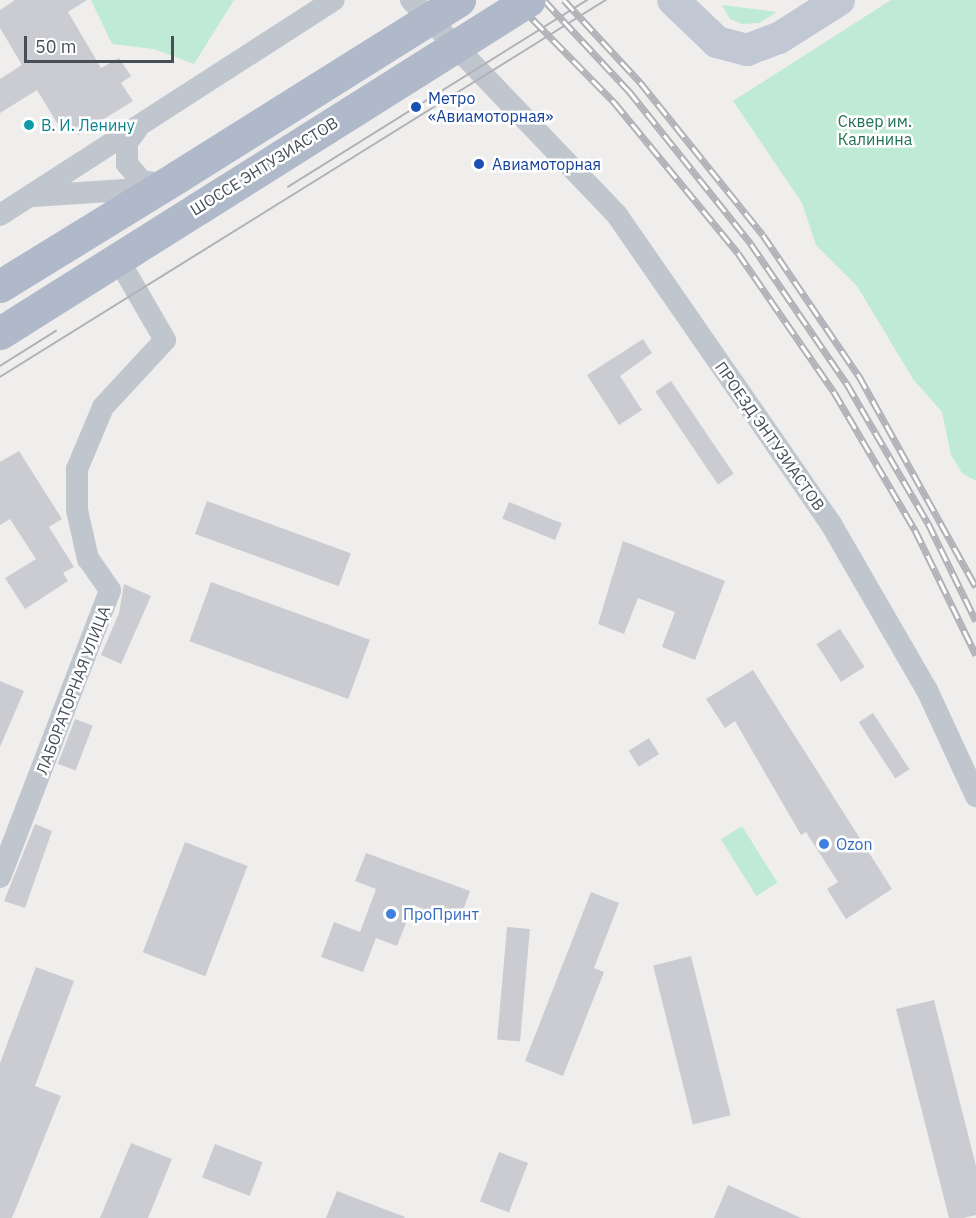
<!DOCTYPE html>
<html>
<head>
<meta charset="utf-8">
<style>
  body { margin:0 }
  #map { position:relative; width:976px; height:1218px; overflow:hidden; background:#f0eded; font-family:"IBM Plex Sans",sans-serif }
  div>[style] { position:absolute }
  .green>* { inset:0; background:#bfead5; transform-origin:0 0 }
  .building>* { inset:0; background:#caccd1; transform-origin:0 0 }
  .street>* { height:22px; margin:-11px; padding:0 11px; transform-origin:11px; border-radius:11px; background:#bfc6ce }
  .secondary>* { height:32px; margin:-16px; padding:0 16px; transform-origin:16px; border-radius:16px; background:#c1c8d4 }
  .primary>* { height:33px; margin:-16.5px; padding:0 16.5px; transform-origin:16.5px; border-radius:16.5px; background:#afb9c9 }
  .tram>* { height:1.5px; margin:-0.75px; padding:0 0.75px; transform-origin:0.75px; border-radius:0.75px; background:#b0b2b7 }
  .rail>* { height:7px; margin-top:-3.5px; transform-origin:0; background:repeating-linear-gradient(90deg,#fff 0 14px,#b0b2b7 0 28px); box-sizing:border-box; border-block:2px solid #b0b2b7 }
  .primary-bridge>* { height:33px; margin:-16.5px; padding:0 16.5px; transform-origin:16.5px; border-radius:16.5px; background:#afb9c9 }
  .dots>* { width:16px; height:16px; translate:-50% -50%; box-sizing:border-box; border:3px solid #fff; border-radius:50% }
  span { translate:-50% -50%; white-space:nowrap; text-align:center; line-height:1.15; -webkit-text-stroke:5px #fff; paint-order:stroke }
  .transit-label { font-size:16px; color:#164399 }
  .left { translate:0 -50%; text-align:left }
  .park-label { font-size:16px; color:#207253 }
  .culture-label { font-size:16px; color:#0d838f }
  .street-label { font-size:16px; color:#474e58 }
  .shop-label { font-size:16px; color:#366cbe }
  .scale { position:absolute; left:24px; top:36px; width:150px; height:27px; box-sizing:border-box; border:3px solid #474e58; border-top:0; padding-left:8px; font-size:18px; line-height:21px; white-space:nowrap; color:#474e58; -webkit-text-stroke:4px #fff; paint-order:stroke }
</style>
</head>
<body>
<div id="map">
  <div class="green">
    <i style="clip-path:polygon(91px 0,234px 0,194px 64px,154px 49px,112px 44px)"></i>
    <i style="clip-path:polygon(891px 0,976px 0,976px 481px,962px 473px,951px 455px,942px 412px,913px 379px,857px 286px,816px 245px,802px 203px,733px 101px)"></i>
    <i style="clip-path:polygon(722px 5px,777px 12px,759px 23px,742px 24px,730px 19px)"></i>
    <i style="left:742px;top:826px;width:67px;height:25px;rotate:58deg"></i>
  </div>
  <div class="building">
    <i style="clip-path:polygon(15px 0,87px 0,68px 12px,101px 68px,119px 58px,131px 76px,121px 83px,133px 101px,78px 135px,67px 117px,57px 123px,37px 90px,0 113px,0 79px,22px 65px,0 28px,0 10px)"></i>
    <i style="clip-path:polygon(643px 339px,652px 353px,620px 376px,642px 410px,619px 425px,587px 375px)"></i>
    <i style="left:671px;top:381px;width:112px;height:19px;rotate:56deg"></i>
    <i style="clip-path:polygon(19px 451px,62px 519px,49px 527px,74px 567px,63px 573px,68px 581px,25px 609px,5px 578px,36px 559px,10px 519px,0 525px,0 462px)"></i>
    <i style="left:207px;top:501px;width:153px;height:35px;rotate:20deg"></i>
    <i style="left:509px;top:502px;width:57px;height:18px;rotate:22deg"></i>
    <i style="clip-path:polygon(623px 541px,725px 581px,695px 660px,662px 647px,675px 612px,638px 598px,624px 634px,598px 624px)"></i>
    <i style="left:211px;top:582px;width:169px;height:63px;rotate:20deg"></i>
    <i style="clip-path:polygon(124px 584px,151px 596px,121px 664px,101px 655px,119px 613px)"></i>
    <i style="left:840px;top:629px;width:45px;height:28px;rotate:57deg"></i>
    <i style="clip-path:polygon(753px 670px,892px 889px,846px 919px,827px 889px,838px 882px,806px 832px,801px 835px,735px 721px,725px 728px,706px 699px)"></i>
    <i style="clip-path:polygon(0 681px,24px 691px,0 747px)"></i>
    <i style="left:873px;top:713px;width:67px;height:17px;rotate:57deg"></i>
    <i style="left:75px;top:719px;width:19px;height:48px;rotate:21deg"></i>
    <i style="left:649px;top:738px;width:19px;height:24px;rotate:58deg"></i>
    <i style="clip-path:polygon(35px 824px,52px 831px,25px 908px,4px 901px)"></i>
    <i style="left:185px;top:842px;width:67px;height:118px;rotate:21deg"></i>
    <i style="clip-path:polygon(366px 853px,470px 891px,459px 922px,413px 905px,397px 946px,376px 938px,363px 972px,321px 957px,334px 922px,360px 932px,376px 889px,355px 881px)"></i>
    <i style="clip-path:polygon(591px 892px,619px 903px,594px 968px,604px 972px,563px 1076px,525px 1061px)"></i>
    <i style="left:507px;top:927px;width:23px;height:113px;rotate:5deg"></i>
    <i style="left:691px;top:956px;width:164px;height:39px;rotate:76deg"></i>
    <i style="clip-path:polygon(36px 967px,74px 981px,35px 1086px,61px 1096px,12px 1218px,0 1218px,0 1063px)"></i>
    <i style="clip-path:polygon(934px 1000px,976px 1166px,976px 1215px,963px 1218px,949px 1218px,896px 1009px)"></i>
    <i style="clip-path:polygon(131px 1143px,172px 1159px,148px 1218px,100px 1218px)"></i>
    <i style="left:215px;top:1144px;width:51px;height:36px;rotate:21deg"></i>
    <i style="left:499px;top:1152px;width:31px;height:53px;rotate:21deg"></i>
    <i style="clip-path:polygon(728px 1185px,801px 1218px,714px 1218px)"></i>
    <i style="clip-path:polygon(337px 1191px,405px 1217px,404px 1218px,326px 1218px)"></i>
  </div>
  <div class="street">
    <i style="left:411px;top:0;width:298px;rotate:46.2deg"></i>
    <i style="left:617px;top:215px;width:376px;rotate:55.3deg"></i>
    <i style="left:831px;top:524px;width:192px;rotate:60deg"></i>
    <i style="left:927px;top:690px;width:117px;rotate:65.2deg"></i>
    <i style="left:137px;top:129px;width:17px;rotate:126deg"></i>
    <i style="left:127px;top:143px;width:21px;rotate:90deg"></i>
    <i style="left:127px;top:164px;width:23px;rotate:49deg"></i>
    <i style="left:142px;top:181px;width:19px;rotate:9deg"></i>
    <i style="left:33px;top:196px;width:122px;rotate:-3.8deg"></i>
    <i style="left:0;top:215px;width:397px;rotate:-32.8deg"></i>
    <i style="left:0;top:877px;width:307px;rotate:-69deg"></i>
    <i style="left:110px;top:590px;width:38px;rotate:-125deg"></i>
    <i style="left:88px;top:559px;width:50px;rotate:-102.7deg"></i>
    <i style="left:77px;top:510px;width:41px;rotate:-90deg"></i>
    <i style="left:77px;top:469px;width:67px;rotate:-67.2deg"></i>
    <i style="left:103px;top:407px;width:91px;rotate:-47.2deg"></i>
    <i style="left:165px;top:340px;width:94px;rotate:-120.1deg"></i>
  </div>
  <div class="secondary">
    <i style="left:673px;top:0;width:61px;rotate:43.7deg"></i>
    <i style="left:717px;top:42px;width:31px;rotate:15deg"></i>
    <i style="left:747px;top:50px;width:34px;rotate:-21deg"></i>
    <i style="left:779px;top:38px;width:71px;rotate:-32.3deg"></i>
  </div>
  <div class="primary">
    <i style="left:0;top:286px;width:208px;rotate:-31.6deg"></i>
    <i style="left:0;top:333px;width:233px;rotate:-32.2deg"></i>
  </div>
  <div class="tram">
    <i style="left:288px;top:187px;width:353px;rotate:-32deg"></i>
    <i style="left:0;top:366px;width:66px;rotate:-32deg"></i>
    <i style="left:0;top:377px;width:714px;rotate:-31.89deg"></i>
  </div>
  <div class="rail">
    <i style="left:514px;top:0;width:143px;rotate:45.6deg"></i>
    <i style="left:614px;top:102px;width:195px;rotate:50.6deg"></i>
    <i style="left:738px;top:253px;width:169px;rotate:55.4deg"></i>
    <i style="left:834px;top:392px;width:160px;rotate:59.6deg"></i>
    <i style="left:915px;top:530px;width:139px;rotate:64deg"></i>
    <i style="left:544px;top:0;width:125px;rotate:47deg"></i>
    <i style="left:629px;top:91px;width:196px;rotate:51.4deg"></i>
    <i style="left:751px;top:244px;width:170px;rotate:55.6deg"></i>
    <i style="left:847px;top:384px;width:161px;rotate:59.8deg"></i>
    <i style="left:928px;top:523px;width:109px;rotate:63.9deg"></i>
    <i style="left:564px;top:0;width:112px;rotate:47.2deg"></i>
    <i style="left:640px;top:82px;width:196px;rotate:51.2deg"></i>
    <i style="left:763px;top:235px;width:171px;rotate:55.8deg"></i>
    <i style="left:859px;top:376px;width:241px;rotate:61deg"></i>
  </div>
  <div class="primary-bridge">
    <i style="left:177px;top:177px;width:333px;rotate:-32.1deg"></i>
    <i style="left:197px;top:209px;width:392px;rotate:-32.2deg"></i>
  </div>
  <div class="dots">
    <i style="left:416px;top:107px;background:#1a4fb4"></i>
    <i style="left:29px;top:125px;background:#0f9aa8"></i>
    <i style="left:479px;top:164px;background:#1a4fb4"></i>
    <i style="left:824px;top:844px;background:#3f7fe0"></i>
    <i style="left:391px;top:914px;background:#3f7fe0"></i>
  </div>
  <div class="transit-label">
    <span class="left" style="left:428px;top:107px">Метро<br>«Авиамоторная»</span>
    <span class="left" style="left:492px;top:164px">Авиамоторная</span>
  </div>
  <div class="park-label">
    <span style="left:875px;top:130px">Сквер им.<br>Калинина</span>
  </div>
  <div class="culture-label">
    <span class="left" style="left:41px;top:125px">В. И. Ленину</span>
  </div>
  <div class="street-label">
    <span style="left:264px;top:166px;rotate:-32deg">ШОССЕ ЭНТУЗИАСТОВ</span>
    <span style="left:770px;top:436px;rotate:55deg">ПРОЕЗД ЭНТУЗИАСТОВ</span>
    <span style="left:73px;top:690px;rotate:-69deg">ЛАБОРАТОРНАЯ УЛИЦА</span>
  </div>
  <div class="shop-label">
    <span class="left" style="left:836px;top:844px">Ozon</span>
    <span class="left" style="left:403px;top:914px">ПроПринт</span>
  </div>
  <div class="scale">50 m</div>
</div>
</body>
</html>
